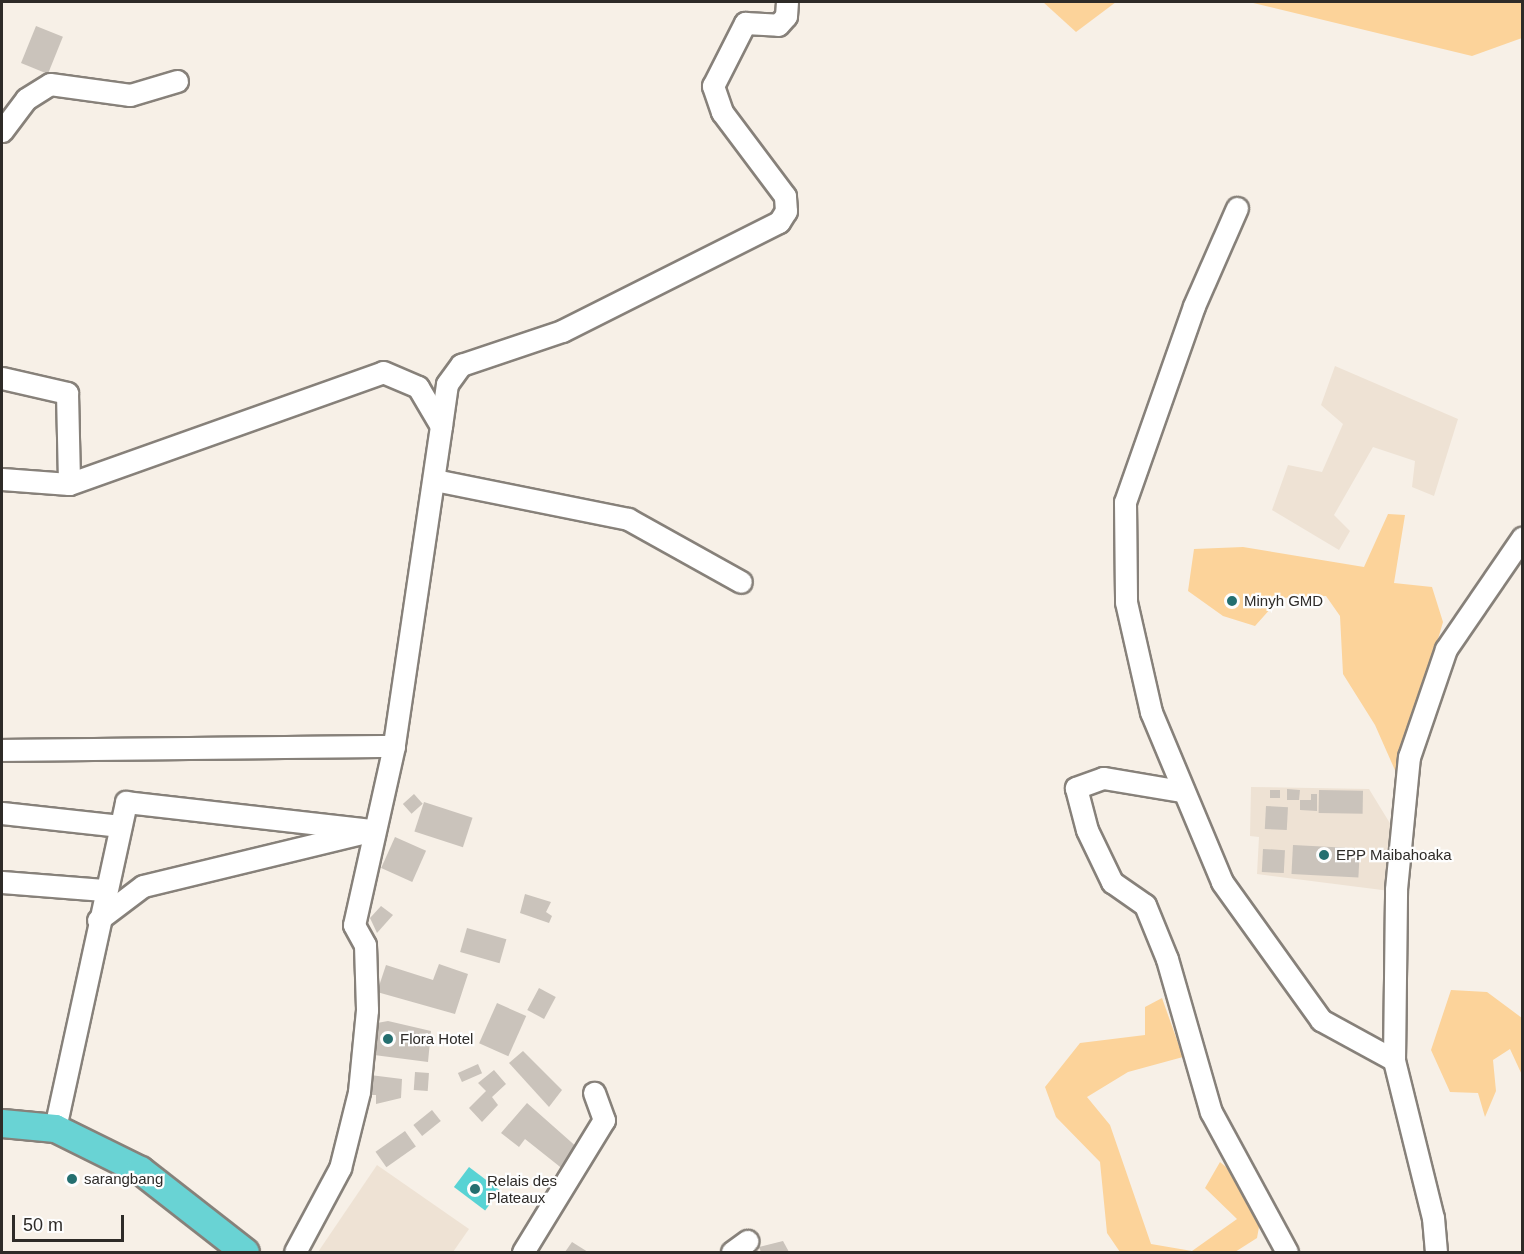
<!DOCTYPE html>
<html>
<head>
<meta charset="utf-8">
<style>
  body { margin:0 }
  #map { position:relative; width:1524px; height:1254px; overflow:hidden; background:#f7f0e7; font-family:Helvetica,sans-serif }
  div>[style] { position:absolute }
  .built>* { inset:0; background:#eee2d4 }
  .green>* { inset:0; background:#fcd39a }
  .water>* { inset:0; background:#58d3d4; transform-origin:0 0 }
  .building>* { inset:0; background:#cac3bb; transform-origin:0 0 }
  .roads { filter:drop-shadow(2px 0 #87817a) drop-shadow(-2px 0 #87817a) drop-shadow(0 2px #87817a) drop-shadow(0 -2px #87817a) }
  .minor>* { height:21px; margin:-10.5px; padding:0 10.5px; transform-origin:10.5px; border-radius:10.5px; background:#fff }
  .major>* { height:27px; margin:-13.5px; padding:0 13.5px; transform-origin:13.5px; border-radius:13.5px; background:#69d3d4 }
  .dots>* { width:16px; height:16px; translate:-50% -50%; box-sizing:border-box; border:3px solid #fefefe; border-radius:50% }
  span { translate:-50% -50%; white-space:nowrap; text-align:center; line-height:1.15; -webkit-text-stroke:4.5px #fefefe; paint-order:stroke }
  .poi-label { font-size:15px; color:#2e2b28 }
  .left { translate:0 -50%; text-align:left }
  .frame { position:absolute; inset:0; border:3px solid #2e2b28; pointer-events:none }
  .scale { position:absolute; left:12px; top:1215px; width:112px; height:27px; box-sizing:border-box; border:3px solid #2e2b28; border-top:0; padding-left:8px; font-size:18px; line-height:21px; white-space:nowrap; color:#2e2b28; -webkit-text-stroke:4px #fefefe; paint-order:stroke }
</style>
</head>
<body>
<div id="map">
  <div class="built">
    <i style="clip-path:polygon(1335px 366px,1458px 419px,1434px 496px,1412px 487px,1415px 461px,1373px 447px,1334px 515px,1350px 531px,1339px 550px,1272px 510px,1288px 465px,1322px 472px,1343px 424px,1321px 405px)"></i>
    <i style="clip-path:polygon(1251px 787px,1369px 789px,1391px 825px,1390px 891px,1257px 874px,1259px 837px,1250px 836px)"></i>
    <i style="clip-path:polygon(377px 1165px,469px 1229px,453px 1252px,318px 1252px)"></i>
  </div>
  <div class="green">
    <i style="clip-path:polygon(1043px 2px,1116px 2px,1076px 32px)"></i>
    <i style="clip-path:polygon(1249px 2px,1522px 2px,1522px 38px,1472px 56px)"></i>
    <i style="clip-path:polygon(1388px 514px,1405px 515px,1394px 583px,1432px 587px,1443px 622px,1398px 777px,1375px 725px,1343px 674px,1340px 616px,1326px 596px,1280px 598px,1255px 626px,1223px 616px,1188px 591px,1194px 549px,1243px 547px,1364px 567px)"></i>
    <i style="clip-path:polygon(1451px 990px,1487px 992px,1522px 1018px,1522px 1075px,1510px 1049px,1493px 1060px,1496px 1091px,1485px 1117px,1478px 1093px,1450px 1092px,1431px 1050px)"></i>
    <i style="clip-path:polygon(1162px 998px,1183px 1057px,1128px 1072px,1087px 1097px,1110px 1125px,1151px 1244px,1192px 1251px,1237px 1219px,1205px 1188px,1220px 1162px,1264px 1199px,1257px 1238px,1235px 1252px,1120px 1252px,1107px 1233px,1100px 1162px,1056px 1117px,1045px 1087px,1080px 1043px,1145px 1035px,1145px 1007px)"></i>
  </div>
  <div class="water">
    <i style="left:469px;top:1167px;width:39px;height:25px;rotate:37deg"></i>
  </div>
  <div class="building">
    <i style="left:36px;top:26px;width:29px;height:40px;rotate:22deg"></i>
    <i style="clip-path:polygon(1287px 789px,1300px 790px,1299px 800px,1287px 800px)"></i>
    <i style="left:1270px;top:790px;width:10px;height:8px"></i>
    <i style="left:1319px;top:790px;width:44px;height:23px;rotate:1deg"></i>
    <i style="left:414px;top:794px;width:13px;height:15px;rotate:48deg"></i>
    <i style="clip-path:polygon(1311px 794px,1317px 794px,1317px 811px,1300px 810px,1300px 800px,1311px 800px)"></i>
    <i style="left:424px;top:802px;width:51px;height:31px;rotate:18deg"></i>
    <i style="left:1266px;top:806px;width:22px;height:23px;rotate:3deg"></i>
    <i style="left:395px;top:837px;width:34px;height:34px;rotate:24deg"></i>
    <i style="left:1293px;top:845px;width:67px;height:29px;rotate:3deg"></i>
    <i style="left:1263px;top:849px;width:22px;height:23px;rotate:3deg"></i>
    <i style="clip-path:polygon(525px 894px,551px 902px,546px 912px,552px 916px,549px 923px,520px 913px)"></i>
    <i style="clip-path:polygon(381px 906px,393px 915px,377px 933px,370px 918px)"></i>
    <i style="left:467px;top:928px;width:41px;height:25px;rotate:16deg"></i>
    <i style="clip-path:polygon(439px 964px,468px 974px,455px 1014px,377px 992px,386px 965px,433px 980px)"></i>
    <i style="left:539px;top:988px;width:19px;height:25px;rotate:28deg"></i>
    <i style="left:497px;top:1003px;width:32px;height:44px;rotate:24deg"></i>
    <i style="clip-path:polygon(388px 1021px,431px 1031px,428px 1062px,374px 1055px,377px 1023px)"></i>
    <i style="clip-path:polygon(523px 1051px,562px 1090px,549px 1107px,509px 1063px)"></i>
    <i style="left:478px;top:1064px;width:10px;height:22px;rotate:66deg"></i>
    <i style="clip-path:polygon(494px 1070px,506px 1084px,492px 1097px,498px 1105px,482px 1122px,469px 1108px,486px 1091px,478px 1083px)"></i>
    <i style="left:415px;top:1072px;width:14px;height:18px;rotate:4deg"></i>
    <i style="clip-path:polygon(370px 1075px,402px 1079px,401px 1098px,376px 1104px,376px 1095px,367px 1095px)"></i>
    <i style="clip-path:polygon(527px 1103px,579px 1149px,564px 1170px,525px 1139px,519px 1147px,501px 1133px)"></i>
    <i style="left:432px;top:1110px;width:14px;height:24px;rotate:51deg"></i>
    <i style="left:405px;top:1131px;width:19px;height:36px;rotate:55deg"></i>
    <i style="clip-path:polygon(783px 1241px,789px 1252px,761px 1252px,759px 1247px)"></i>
    <i style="clip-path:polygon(572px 1242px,588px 1252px,565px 1252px)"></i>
  </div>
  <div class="roads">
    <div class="minor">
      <i style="left:2px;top:131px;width:40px;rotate:-53deg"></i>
      <i style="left:26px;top:99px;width:28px;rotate:-32deg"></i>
      <i style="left:50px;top:84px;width:81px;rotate:7.8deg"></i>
      <i style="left:130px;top:95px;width:49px;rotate:-16.6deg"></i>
      <i style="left:1237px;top:208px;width:107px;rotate:113.7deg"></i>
      <i style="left:1194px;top:306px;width:208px;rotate:109.4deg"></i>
      <i style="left:1125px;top:502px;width:100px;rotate:89.4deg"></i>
      <i style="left:1126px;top:602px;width:113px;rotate:77.2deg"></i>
      <i style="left:1151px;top:712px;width:184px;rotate:67.3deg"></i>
      <i style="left:1222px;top:882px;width:170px;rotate:54.3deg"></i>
      <i style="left:1321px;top:1020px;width:83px;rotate:28.7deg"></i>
      <i style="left:2px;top:378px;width:67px;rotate:13deg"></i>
      <i style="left:67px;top:393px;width:91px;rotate:88.7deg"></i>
      <i style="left:441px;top:426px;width:42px;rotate:-81.9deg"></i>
      <i style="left:447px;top:384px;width:24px;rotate:-54deg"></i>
      <i style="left:461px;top:365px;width:107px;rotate:-18.6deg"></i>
      <i style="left:562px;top:331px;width:243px;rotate:-26.7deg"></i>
      <i style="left:779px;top:222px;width:13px;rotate:-58deg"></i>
      <i style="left:786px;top:211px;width:15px;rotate:-94deg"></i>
      <i style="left:785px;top:196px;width:105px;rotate:-126.9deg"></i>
      <i style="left:722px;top:112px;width:28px;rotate:-109deg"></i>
      <i style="left:713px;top:86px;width:71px;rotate:-63.1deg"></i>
      <i style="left:745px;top:23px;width:33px;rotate:3deg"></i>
      <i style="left:778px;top:25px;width:12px;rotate:-48deg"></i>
      <i style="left:786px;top:16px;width:14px;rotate:-86deg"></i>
      <i style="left:2px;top:479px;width:67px;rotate:4.3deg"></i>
      <i style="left:69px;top:484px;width:333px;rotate:-19.6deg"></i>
      <i style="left:383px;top:372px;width:38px;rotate:23deg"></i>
      <i style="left:418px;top:387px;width:45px;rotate:59.5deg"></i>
      <i style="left:441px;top:426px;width:323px;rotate:98.4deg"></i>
      <i style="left:394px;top:746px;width:183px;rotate:102.6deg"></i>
      <i style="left:354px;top:925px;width:23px;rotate:61deg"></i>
      <i style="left:365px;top:945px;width:65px;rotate:88.2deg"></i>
      <i style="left:367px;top:1010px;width:82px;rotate:95.6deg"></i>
      <i style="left:359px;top:1092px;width:78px;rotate:104deg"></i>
      <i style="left:340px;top:1168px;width:95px;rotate:118.2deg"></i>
      <i style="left:435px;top:480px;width:197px;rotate:11.4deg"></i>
      <i style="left:628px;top:519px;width:129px;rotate:29.1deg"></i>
      <i style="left:2px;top:750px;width:392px;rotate:-0.6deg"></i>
      <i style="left:1181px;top:791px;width:79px;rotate:-170.5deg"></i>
      <i style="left:1103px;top:778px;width:29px;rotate:160deg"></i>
      <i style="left:1076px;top:788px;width:43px;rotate:75.3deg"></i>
      <i style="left:1087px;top:830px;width:58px;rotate:64.3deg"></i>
      <i style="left:1112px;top:882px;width:40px;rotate:34.9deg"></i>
      <i style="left:1145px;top:905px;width:58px;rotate:67.8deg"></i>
      <i style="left:1167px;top:959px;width:159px;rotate:74deg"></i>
      <i style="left:1211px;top:1112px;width:159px;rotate:61.5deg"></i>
      <i style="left:2px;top:813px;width:119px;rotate:6.3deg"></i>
      <i style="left:2px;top:882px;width:102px;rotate:4.5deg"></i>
      <i style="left:98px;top:920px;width:56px;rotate:-37.1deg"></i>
      <i style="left:143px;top:886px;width:230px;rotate:-13.6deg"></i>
      <i style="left:55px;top:1128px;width:334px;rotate:-77.7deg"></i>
      <i style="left:126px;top:802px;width:247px;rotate:6.5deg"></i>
      <i style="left:523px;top:1252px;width:155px;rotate:-58.5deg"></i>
      <i style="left:604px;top:1120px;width:29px;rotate:-110deg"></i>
      <i style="left:732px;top:1252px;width:19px;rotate:-36deg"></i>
      <i style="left:1436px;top:1252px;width:34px;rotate:-95deg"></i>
      <i style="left:1433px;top:1218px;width:163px;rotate:-103.9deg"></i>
      <i style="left:1394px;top:1060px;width:171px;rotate:-89.3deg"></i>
      <i style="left:1396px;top:889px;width:133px;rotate:-84.4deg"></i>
      <i style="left:1409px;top:757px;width:114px;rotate:-71.1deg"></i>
      <i style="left:1446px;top:649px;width:135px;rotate:-55.6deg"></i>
    </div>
    <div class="major">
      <i style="left:2px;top:1123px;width:53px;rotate:5.4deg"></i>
      <i style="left:55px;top:1128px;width:95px;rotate:26.3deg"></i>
      <i style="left:140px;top:1170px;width:133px;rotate:38deg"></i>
    </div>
  </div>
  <div class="dots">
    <i style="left:1232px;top:601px;background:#246f70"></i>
    <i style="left:1324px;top:855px;background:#246f70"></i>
    <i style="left:388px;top:1039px;background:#246f70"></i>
    <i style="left:72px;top:1179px;background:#246f70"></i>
    <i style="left:475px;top:1189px;background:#246f70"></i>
  </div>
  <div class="poi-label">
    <span class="left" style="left:1244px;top:601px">Minyh GMD</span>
    <span class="left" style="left:1336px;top:855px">EPP Maibahoaka</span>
    <span class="left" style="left:400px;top:1039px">Flora Hotel</span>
    <span class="left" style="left:84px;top:1179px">sarangbang</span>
    <span class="left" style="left:487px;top:1189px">Relais des<br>Plateaux</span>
  </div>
  <div class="frame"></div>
  <div class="scale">50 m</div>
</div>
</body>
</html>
